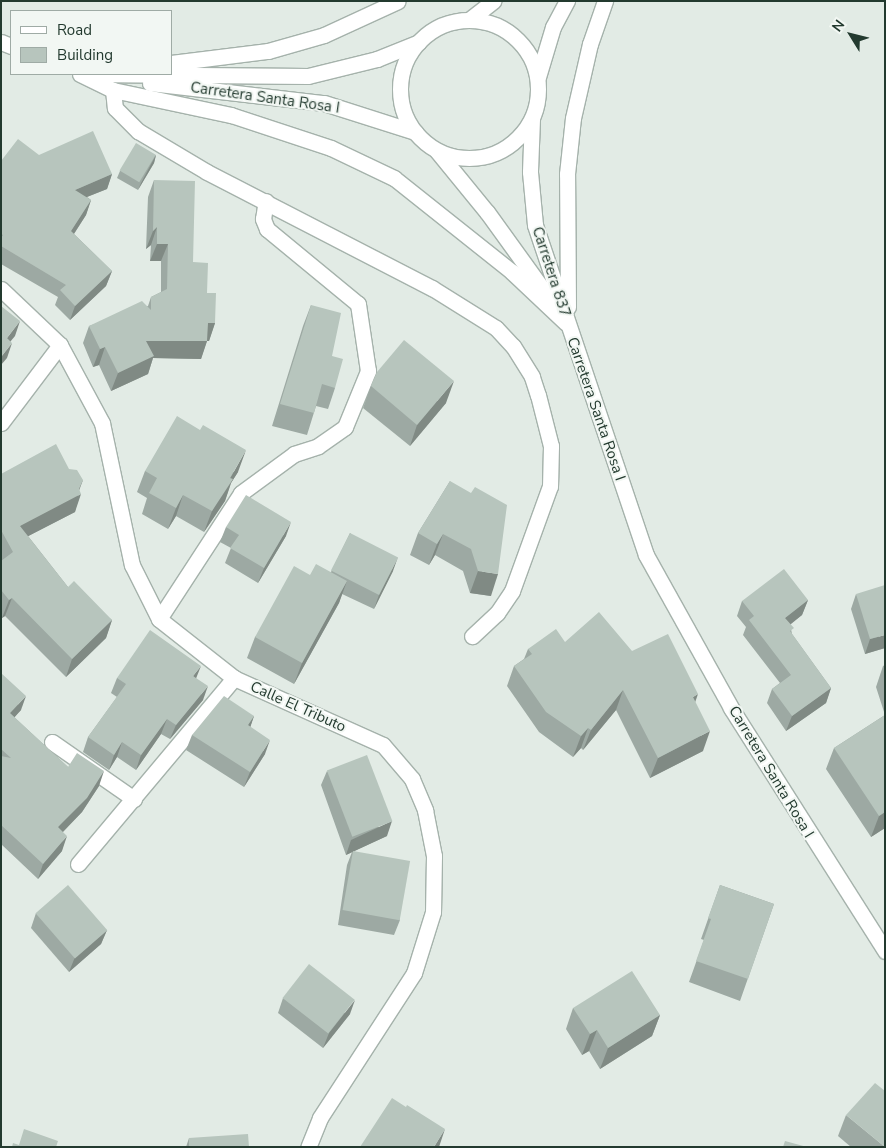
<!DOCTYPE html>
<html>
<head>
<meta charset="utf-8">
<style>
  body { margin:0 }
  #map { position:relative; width:886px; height:1148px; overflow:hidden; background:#e2ebe5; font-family:"Nunito Sans",sans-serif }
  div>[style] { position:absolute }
  .roads { filter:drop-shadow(1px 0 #a5b2ab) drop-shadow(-1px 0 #a5b2ab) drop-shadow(0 1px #a5b2ab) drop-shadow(0 -1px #a5b2ab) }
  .minor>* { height:15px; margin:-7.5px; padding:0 7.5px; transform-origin:7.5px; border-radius:7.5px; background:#fff }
  .minor>.ring { margin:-7.5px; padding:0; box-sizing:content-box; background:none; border:15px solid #fff; border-radius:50% }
  .wall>* { inset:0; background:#9da9a3 }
  .shaded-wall>* { inset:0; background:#808a84 }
  .building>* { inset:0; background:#b7c5bd; transform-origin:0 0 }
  span { translate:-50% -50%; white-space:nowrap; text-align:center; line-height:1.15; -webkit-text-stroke:4px #f2f7f3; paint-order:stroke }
  .street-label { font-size:15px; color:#233a2f }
  .frame { position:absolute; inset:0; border:2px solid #233a2f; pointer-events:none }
  .legend { position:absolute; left:10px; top:10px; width:162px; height:65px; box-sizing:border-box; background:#f2f7f3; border:1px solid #9faba5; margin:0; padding:6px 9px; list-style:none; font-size:15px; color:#233a2f }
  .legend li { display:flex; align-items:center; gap:10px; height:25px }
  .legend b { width:25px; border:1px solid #9faba5 }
  .north { position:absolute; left:826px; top:10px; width:50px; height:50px; -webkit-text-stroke:4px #f2f7f3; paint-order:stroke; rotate:306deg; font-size:14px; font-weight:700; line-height:20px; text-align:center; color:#233a2f }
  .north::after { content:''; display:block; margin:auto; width:18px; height:22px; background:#233a2f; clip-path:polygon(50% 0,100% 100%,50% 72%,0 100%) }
</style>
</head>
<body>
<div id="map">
  <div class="roads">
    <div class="minor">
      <i style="left:469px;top:20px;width:31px;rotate:-38deg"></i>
      <i class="ring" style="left:400px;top:20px;width:123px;height:123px"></i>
      <i style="left:1px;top:42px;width:11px;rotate:22deg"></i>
      <i style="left:171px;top:63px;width:98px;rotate:-7.1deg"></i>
      <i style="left:268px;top:51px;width:58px;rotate:-15.9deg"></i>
      <i style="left:324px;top:35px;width:81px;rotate:-24.7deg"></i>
      <i style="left:80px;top:74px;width:37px;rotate:26deg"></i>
      <i style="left:113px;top:90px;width:121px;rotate:12deg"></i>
      <i style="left:231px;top:115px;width:105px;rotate:18.3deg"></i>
      <i style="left:331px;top:148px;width:70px;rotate:25.5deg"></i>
      <i style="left:394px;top:178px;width:151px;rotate:38.5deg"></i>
      <i style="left:512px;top:272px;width:74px;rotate:43.4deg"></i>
      <i style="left:85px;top:74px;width:223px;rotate:0.5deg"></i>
      <i style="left:308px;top:76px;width:71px;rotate:-13.8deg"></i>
      <i style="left:377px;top:59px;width:45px;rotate:-22deg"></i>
      <i style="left:538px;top:77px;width:52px;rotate:-73.3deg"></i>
      <i style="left:553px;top:27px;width:30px;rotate:-62deg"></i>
      <i style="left:150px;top:83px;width:175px;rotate:6.6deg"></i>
      <i style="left:324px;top:103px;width:96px;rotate:17.7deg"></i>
      <i style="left:113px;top:90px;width:18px;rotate:84deg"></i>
      <i style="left:115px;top:108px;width:33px;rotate:45deg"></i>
      <i style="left:138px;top:131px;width:80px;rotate:30.7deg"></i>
      <i style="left:207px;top:172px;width:253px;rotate:27.3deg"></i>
      <i style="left:432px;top:288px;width:75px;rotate:32deg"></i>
      <i style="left:496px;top:328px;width:25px;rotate:47deg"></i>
      <i style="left:513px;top:346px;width:36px;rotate:58deg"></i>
      <i style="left:532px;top:377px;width:19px;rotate:72deg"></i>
      <i style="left:538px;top:395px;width:53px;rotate:75.7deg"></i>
      <i style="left:551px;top:446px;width:40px;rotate:91.4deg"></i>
      <i style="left:550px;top:486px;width:112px;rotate:109.9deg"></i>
      <i style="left:512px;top:591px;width:27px;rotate:124deg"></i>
      <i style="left:497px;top:613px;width:34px;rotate:137deg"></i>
      <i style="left:532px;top:119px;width:53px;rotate:92.2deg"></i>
      <i style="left:530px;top:172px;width:53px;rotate:84.6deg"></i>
      <i style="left:535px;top:225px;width:348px;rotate:71.4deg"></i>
      <i style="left:646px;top:555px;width:175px;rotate:60.9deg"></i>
      <i style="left:731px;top:708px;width:288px;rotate:57.6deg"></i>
      <i style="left:437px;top:151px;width:79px;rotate:50.7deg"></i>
      <i style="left:487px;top:212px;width:106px;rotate:54.2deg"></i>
      <i style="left:1px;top:289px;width:81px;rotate:43.5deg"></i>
      <i style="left:60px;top:345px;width:89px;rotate:61.7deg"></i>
      <i style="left:102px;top:423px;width:145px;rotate:78.1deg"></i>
      <i style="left:132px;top:565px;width:60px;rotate:63.4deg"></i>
      <i style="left:159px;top:619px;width:95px;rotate:38.2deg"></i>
      <i style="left:234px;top:678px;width:163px;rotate:24.2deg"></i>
      <i style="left:383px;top:745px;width:45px;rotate:49.5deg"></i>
      <i style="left:412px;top:779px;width:34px;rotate:67deg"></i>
      <i style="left:425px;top:810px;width:47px;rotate:78.9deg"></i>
      <i style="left:434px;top:856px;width:56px;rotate:91deg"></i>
      <i style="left:433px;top:912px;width:64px;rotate:107.3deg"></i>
      <i style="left:414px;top:973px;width:173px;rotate:123deg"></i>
      <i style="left:320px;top:1118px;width:31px;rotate:112deg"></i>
      <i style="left:568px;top:307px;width:133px;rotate:-90.4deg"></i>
      <i style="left:567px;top:174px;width:56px;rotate:-83.9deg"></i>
      <i style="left:573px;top:118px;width:76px;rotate:-77.1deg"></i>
      <i style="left:590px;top:44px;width:46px;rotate:-70.8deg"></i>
      <i style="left:1px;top:423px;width:98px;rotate:-52.9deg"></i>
      <i style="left:159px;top:619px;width:150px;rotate:-56.9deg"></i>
      <i style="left:241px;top:493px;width:66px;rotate:-36.3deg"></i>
      <i style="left:294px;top:454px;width:25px;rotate:-18deg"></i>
      <i style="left:318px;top:446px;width:33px;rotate:-35deg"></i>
      <i style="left:345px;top:427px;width:61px;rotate:-67.7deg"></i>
      <i style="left:368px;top:371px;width:68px;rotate:-98.5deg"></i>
      <i style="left:358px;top:304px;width:118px;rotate:-140.5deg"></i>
      <i style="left:267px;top:229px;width:11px;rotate:-112deg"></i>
      <i style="left:263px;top:219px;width:18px;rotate:-81deg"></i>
      <i style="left:52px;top:742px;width:100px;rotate:34.8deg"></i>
      <i style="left:78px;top:864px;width:243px;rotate:-50deg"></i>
    </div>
  </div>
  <div class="wall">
    <i style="clip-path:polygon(39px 155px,112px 174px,107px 189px,87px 197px,91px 200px,86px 215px,74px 234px,112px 271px,106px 286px,70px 320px,55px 305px,58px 297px,1px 264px,1px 161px)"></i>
    <i style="clip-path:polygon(156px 155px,154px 163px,138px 190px,117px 178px,120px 171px)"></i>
    <i style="clip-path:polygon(154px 180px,207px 293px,215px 323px,209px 341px,207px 341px,201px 359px,153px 358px,148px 374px,111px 391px,99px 365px,93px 367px,83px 343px,89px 326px,148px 306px,151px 297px,161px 292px,161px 261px,150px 261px,151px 245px,146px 249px,148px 197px)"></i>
    <i style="clip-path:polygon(311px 305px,332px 356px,335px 388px,328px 409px,316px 406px,307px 435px,272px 426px,303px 326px)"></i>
    <i style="clip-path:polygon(371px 386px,446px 403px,410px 446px,363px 408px)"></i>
    <i style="clip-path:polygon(145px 471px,238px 472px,231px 483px,225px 501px,204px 532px,176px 516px,168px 529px,142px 514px,147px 498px,137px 492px)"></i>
    <i style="clip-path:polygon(1px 474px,79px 490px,75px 512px,28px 536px,68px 587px,112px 620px,106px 638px,66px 677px,5px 616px,2px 618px,1px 617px)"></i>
    <i style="clip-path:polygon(450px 481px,491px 596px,470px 593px,463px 571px,435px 555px,429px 565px,410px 555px,418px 533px)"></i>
    <i style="clip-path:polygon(226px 527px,286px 536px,258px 583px,225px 563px,231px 548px,220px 542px)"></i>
    <i style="clip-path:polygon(350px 533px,393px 571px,374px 609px,342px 594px,339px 603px,294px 684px,247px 658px,255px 637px,310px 575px,331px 572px)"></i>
    <i style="clip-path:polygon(856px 594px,885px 648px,865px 654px,851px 609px)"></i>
    <i style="clip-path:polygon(808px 600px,802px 615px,790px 624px,792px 634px,831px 688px,826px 703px,786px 731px,767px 703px,772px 689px,780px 683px,743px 635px,746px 627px,737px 616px,742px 601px)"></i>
    <i style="clip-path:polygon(565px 642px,632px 651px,695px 702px,703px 751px,650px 778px,616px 710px,583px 750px,581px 748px,573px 757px,539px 732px,507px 686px,514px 666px,524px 659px,528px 649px)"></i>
    <i style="clip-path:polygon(885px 665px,885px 828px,871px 837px,826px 769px,834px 748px,885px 715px,876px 687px,883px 666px)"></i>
    <i style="clip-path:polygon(1px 673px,21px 710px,14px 717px,68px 767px,99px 786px,82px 812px,63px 832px,62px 851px,38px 879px,1px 844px)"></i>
    <i style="clip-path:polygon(117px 678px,196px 678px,203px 700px,170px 739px,161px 734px,136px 770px,117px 757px,109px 770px,83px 752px,88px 737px,117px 697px,111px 693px)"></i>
    <i style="clip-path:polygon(254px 716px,250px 727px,265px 754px,244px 787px,186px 750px,192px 735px)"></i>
    <i style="clip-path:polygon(327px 771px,387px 836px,354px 851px,400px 920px,394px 935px,338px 925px,347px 865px,352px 852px,346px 855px,321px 785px)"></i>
    <i style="clip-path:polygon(720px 885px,774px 904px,740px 1001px,689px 982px,704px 940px,701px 939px)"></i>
    <i style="clip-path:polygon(36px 913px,107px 930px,101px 944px,69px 972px,31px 928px)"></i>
    <i style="clip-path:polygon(283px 998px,350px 1014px,323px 1048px,278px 1013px)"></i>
    <i style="clip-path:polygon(573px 1008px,660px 1015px,652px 1036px,600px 1069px,589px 1051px,582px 1055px,566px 1029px)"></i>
    <i style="clip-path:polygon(846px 1115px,885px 1147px,851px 1147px,838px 1136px)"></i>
    <i style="clip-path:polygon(189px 1138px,249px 1147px,186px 1147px)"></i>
  </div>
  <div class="shaded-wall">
    <i style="clip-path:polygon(156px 155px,154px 163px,138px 190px,141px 183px)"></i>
    <i style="clip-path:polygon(112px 174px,107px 189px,69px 204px,75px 190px)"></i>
    <i style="clip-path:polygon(91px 200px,86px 215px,66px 246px,71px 231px)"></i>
    <i style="clip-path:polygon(157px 227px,151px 245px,146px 249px,153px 231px)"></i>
    <i style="clip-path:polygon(157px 244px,168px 244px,161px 261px,150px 261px)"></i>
    <i style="clip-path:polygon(112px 271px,106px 286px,70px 320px,75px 306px)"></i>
    <i style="clip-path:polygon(20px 321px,15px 336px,1px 353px,7px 338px)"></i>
    <i style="clip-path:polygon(208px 323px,215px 323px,209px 341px,201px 341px)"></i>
    <i style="clip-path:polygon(146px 341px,207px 341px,201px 359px,153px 358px,148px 374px,111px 391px,118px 373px)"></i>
    <i style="clip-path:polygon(12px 343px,7px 358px,1px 365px,1px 357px)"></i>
    <i style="clip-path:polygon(105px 347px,99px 365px,93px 367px,100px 349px)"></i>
    <i style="clip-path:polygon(454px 381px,446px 403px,410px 446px,417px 425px)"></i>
    <i style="clip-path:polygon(246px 450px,238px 472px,231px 483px,225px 501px,204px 532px,212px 511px)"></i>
    <i style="clip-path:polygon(83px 480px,77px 496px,81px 494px,75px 512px,13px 544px,20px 526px)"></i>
    <i style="clip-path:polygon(183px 495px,176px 516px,168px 529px,176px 508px)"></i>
    <i style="clip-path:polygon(291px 522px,286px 536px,258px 583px,264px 568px)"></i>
    <i style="clip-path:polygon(443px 534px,435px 555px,429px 565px,437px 544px)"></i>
    <i style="clip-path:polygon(398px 557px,393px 571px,374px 609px,379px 595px)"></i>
    <i style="clip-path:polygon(478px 571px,498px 574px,491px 596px,470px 593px)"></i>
    <i style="clip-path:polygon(347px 581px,339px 603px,294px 684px,302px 663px)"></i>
    <i style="clip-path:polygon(12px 598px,5px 616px,2px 618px,9px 600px)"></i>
    <i style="clip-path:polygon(808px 600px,802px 615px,780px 633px,785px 618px)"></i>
    <i style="clip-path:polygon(112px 620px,106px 638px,66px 677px,72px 659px)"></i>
    <i style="clip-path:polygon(885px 635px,885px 648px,865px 654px,870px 639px)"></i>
    <i style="clip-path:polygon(201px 666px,195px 681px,193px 676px)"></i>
    <i style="clip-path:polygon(208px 686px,203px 700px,170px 739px,176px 725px)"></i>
    <i style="clip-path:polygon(831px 688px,826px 703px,786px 731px,792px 716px)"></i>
    <i style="clip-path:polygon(623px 690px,616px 710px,583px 750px,591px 730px)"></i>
    <i style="clip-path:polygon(698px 694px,691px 714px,693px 697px)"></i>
    <i style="clip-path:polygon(26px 696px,21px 710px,5px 728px,10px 713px)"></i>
    <i style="clip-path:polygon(254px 716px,249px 731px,248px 725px)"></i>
    <i style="clip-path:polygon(167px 719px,161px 734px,136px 770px,141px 755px)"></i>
    <i style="clip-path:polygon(588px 728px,581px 748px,573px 757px,581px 736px)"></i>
    <i style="clip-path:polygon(710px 731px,703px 751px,650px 778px,658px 758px)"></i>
    <i style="clip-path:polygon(270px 740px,265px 754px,244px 787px,250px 772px)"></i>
    <i style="clip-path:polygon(122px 742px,117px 757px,109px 770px,114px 755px)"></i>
    <i style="clip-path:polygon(104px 771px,99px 786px,82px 812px,53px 842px,58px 827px)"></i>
    <i style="clip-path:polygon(885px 812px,885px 828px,871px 837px,879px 816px)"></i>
    <i style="clip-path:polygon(392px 821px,387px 836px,346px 855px,351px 840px)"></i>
    <i style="clip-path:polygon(67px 836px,62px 851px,38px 879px,43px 864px)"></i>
    <i style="clip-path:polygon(107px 930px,101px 944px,69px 972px,75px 957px)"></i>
    <i style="clip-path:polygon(355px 1000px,350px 1014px,323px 1048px,329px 1033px)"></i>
    <i style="clip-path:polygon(660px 1015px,652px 1036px,600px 1069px,608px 1048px)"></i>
    <i style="clip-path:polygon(597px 1030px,589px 1051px,582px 1055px,590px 1034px)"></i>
    <i style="clip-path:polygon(445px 1129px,439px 1147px,434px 1147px)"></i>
  </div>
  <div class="building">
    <i style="clip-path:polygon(93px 131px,112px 174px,75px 190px,91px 200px,71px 231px,112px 271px,75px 306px,60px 290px,66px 285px,1px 246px,1px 238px,3px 235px,1px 234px,1px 161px,18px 139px,39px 155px)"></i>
    <i style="left:136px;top:143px;width:23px;height:32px;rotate:31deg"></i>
    <i style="clip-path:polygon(154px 180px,195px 181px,193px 262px,208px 263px,207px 293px,216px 293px,215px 323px,208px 323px,207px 341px,146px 341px,154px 356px,118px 373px,105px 347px,100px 349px,89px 326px,142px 301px,151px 310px,151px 297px,167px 289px,168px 244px,157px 244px,157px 227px,153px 231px)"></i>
    <i style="clip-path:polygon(311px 305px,341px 313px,332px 356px,343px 359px,335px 388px,322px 384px,314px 413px,280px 404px)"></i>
    <i style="clip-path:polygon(1px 306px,20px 321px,7px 338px,12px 343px,1px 357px)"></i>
    <i style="clip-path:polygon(404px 340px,454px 381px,417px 425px,371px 386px,377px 372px)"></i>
    <i style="clip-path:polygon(177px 416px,200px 430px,203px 425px,246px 450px,230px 478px,233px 479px,212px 511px,183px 495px,176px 508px,149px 493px,157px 478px,145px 471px)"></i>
    <i style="clip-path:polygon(56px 444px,69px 469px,77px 470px,83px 480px,79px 489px,81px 494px,20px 526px,68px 587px,74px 581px,112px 620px,72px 659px,12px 598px,9px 600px,1px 590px,1px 561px,13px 552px,1px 530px,1px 474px)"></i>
    <i style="clip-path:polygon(450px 481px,471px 493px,475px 487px,507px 505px,498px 574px,478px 571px,471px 549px,443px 534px,437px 544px,418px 533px)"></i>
    <i style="clip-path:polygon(246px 495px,291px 522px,264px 568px,230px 548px,239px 535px,226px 527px)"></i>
    <i style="left:350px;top:533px;width:54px;height:42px;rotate:27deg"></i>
    <i style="clip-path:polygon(316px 564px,347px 581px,302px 663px,255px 637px,294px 566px,310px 575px)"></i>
    <i style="clip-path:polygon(784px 569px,808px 600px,785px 618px,794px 628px,790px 631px,831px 688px,792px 716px,772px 689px,791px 675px,749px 620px,754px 616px,742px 601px)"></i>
    <i style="clip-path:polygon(885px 585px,885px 635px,870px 639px,856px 594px)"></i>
    <i style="clip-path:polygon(599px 612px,632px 651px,668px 634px,698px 694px,693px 697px,710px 731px,658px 758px,623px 690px,591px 730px,588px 728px,581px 736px,546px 712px,514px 666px,532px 654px,528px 649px,556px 629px,565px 642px)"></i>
    <i style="clip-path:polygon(150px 630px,201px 666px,193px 676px,208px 686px,176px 725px,167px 719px,141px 755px,122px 742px,114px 755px,88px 737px,126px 684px,117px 678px)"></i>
    <i style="clip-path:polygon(1px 673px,26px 696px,10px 713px,68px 767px,77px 753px,104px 771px,87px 798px,58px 827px,67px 836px,43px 864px,1px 825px,1px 756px,11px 758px,1px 749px)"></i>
    <i style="clip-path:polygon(224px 696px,254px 716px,248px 725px,270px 740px,250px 772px,192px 735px)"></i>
    <i style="clip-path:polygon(885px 715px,885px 812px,879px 816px,834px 748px)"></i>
    <i style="left:367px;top:755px;width:71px;height:43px;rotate:69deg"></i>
    <i style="left:353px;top:851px;width:58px;height:60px;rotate:10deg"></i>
    <i style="left:68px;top:885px;width:60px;height:43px;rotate:49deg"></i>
    <i style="clip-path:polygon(720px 885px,774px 904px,748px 979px,696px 961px,711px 919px,708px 918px)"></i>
    <i style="left:309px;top:964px;width:58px;height:43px;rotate:38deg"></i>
    <i style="clip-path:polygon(632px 971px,660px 1015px,608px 1048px,597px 1030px,590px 1034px,573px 1008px)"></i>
    <i style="clip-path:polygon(875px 1083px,885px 1091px,885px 1147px,846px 1115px)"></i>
    <i style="clip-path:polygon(392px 1098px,406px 1107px,407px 1105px,445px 1129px,434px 1147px,360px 1147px)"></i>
    <i style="clip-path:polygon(24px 1129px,58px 1141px,56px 1147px,12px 1147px,13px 1143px,19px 1145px)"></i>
    <i style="clip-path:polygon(248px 1134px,249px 1147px,189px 1147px,189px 1138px)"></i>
    <i style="clip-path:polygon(785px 1141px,807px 1147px,783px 1147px)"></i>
  </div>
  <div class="street-label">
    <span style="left:265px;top:98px;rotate:8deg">Carretera Santa Rosa I</span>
    <span style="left:551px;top:272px;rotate:72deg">Carretera 837</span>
    <span style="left:596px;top:409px;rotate:71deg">Carretera Santa Rosa I</span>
    <span style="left:298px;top:707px;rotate:24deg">Calle El Tributo</span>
    <span style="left:771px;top:772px;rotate:59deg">Carretera Santa Rosa I</span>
  </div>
  <div class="frame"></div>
  <ul class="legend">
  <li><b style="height:6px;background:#fff"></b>Road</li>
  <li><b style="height:14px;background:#b7c5bd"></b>Building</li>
  </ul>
  <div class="north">N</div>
</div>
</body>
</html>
